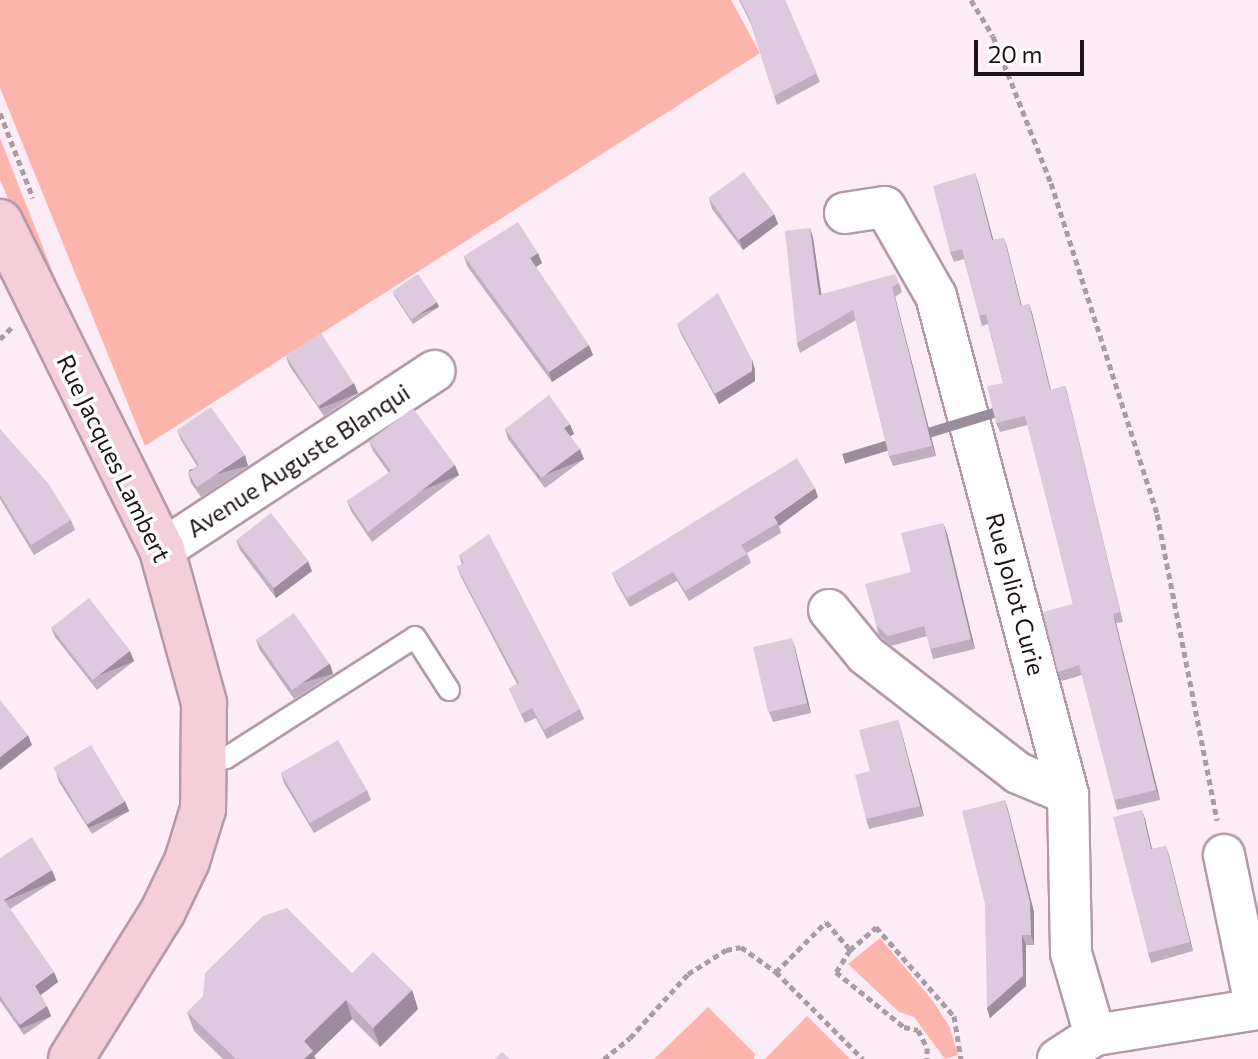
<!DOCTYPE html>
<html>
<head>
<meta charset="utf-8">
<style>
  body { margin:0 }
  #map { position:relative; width:1258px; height:1059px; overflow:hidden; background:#fdecf5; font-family:Commissioner,sans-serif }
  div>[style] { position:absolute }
  .green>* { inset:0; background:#fcb5ad }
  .path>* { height:5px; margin-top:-2.5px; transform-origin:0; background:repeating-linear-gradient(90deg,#aa9ca4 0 6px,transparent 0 10px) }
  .roads { filter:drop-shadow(2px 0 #b49aa8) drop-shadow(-2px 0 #b49aa8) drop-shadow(0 2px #b49aa8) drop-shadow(0 -2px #b49aa8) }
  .lane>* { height:20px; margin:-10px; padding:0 10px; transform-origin:10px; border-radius:10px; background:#fff }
  .street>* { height:40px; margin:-20px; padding:0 20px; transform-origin:20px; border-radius:20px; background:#fff }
  .secondary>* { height:44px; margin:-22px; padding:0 22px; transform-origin:22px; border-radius:22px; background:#f4cfda }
  .wall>* { inset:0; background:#bfaec0 }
  .shaded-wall>* { inset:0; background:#9b8d9c; transform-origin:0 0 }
  .building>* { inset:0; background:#decadf; transform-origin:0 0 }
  span { translate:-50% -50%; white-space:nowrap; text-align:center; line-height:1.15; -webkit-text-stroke:7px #fefefe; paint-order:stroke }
  .street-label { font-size:24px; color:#1d1419 }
  .scale { position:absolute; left:974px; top:40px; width:110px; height:36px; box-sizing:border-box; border:4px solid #1d1419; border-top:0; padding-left:10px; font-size:24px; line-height:28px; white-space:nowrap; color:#1d1419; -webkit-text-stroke:6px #fefefe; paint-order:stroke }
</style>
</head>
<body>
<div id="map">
  <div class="green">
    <i style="clip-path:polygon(0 0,731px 0,760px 53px,145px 446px,0 88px)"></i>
    <i style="clip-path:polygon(0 138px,64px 301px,54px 305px,0 180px)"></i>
    <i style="clip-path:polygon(880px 938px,933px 1001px,950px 1028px,958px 1055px,945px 1059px,914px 1017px,899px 1012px,848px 964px)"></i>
    <i style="clip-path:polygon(708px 1007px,755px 1054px,754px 1059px,654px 1059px)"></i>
    <i style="clip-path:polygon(807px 1016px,850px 1059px,765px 1059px)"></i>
  </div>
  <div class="path">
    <i style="left:971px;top:0;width:42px;rotate:58.6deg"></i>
    <i style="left:993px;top:36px;width:158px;rotate:68.5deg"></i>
    <i style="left:1051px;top:183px;width:348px;rotate:72.2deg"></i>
    <i style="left:1157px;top:514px;width:312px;rotate:78.9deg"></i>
    <i style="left:0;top:113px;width:91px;rotate:68.8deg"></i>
    <i style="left:0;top:339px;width:16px;rotate:-45deg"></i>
    <i style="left:850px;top:950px;width:26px;rotate:122deg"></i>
    <i style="left:836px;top:972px;width:87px;rotate:39deg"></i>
    <i style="left:904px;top:1027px;width:14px;rotate:12deg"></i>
    <i style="left:918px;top:1030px;width:20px;rotate:63deg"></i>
    <i style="left:927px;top:1048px;width:11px;rotate:90deg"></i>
    <i style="left:776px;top:972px;width:71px;rotate:-45deg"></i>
    <i style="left:826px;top:922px;width:37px;rotate:49deg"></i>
    <i style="left:850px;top:950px;width:35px;rotate:-41deg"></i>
    <i style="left:876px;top:927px;width:118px;rotate:48.8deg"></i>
    <i style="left:954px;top:1016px;width:44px;rotate:80.8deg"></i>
    <i style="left:604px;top:1059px;width:33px;rotate:-39deg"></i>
    <i style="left:630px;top:1038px;width:86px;rotate:-47.8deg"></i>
    <i style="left:688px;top:974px;width:45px;rotate:-32.3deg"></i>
    <i style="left:726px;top:950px;width:15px;rotate:-11deg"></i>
    <i style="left:741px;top:947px;width:43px;rotate:35.5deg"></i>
    <i style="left:776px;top:972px;width:123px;rotate:45deg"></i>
  </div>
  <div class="roads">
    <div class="lane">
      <i style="left:206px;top:764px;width:21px;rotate:-17deg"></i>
      <i style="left:226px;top:758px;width:224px;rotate:-32.6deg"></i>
      <i style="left:415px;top:637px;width:63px;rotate:57.3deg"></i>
    </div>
    <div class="street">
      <i style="left:845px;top:213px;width:40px;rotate:-8.5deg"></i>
      <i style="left:885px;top:207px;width:103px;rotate:60.2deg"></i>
      <i style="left:936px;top:296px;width:515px;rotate:75.15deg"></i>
      <i style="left:1068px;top:794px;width:159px;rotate:88.9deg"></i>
      <i style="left:1071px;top:953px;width:85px;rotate:73.7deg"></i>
      <i style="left:162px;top:550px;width:326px;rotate:-33.3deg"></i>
      <i style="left:829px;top:610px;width:58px;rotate:50.6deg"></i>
      <i style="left:866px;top:655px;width:192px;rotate:37.8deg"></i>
      <i style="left:1018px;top:773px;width:54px;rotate:22.8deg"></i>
      <i style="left:1224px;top:855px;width:157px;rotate:78.3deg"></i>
      <i style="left:1058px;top:1059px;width:44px;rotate:-33deg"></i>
      <i style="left:1095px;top:1035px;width:165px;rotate:-9.1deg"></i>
    </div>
    <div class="secondary">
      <i style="left:0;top:222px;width:366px;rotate:63.7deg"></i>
      <i style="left:162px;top:550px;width:159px;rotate:74.6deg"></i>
      <i style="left:204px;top:703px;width:106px;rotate:90.5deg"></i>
      <i style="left:203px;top:809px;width:54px;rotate:107.1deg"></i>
      <i style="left:187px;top:861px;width:55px;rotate:115.6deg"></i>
      <i style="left:163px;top:911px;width:174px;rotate:121.9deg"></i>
    </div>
  </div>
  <div class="wall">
    <i style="clip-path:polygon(739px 0,785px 0,820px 82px,777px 105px,751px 24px)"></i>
    <i style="clip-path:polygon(975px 173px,993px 240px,1004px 238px,1022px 306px,1029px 304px,1032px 313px,1051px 390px,1068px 396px,1123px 622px,1116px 623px,1160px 800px,1117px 810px,1082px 675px,1062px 681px,1058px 672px,1073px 604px,1028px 425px,1000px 432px,996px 423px,1003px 383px,988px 324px,982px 326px,964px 259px,954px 262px,950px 252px)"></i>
    <i style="clip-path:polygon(709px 198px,774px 214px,778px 224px,743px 250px,712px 209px)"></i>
    <i style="clip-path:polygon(810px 228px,813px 238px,821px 294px,899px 283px,902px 292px,895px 297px,936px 456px,893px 466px,889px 456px,856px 320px,800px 353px,797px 343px)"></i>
    <i style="clip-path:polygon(464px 256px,542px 263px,536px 267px,593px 355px,552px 382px,467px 266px)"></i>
    <i style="clip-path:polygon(393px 292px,439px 307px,413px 324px,395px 297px)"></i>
    <i style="clip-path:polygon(677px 324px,752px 360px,755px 370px,755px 381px,719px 404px,681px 334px)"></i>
    <i style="clip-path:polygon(286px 357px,358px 393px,324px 416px,290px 367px)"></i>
    <i style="clip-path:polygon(0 429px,71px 520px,75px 530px,34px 555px,0 499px)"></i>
    <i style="clip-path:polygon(505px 429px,574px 434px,570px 436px,584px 459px,545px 488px,508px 439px)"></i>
    <i style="clip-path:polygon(177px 430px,245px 455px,248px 466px,201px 497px,191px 483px,188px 473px,197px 466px,181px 440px)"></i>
    <i style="clip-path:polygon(369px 441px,459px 475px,372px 542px,351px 511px,347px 501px,389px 473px,373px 451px)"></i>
    <i style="clip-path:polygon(818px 497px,779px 526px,781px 533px,747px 553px,751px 563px,689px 601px,677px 581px,630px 607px,616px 582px,612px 573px)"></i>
    <i style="clip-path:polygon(947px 533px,975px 649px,933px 659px,927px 636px,891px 646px,879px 635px,876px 625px,911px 572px)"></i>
    <i style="clip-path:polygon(236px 540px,312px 571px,276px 598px,240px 550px)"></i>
    <i style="clip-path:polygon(459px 555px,580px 709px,584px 719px,547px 739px,536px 718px,525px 723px,509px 689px,517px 684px,461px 577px,457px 567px,462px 564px)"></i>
    <i style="clip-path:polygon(51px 627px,134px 661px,97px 690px,55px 637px)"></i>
    <i style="clip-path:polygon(256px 639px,330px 664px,333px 674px,294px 699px,259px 649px)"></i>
    <i style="clip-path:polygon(795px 648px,811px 713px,773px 722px,769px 712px)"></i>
    <i style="clip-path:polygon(898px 720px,924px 816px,869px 829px,866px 819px,870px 771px)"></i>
    <i style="clip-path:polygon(56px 772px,125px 801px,129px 811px,92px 834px,59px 782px)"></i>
    <i style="clip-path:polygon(281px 773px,367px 790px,371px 800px,314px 833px,284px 783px)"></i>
    <i style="clip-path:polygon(1005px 800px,1008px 810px,1034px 912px,1034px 945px,1026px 945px,1026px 986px,990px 1018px,987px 1008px)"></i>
    <i style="clip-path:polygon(1145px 819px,1152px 849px,1166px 846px,1193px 951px,1151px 963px,1148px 953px)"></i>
    <i style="clip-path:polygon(0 858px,56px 880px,10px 909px,54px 972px,58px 982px,41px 995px,51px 1016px,24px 1035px,0 1001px)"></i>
    <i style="clip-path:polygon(352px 973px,412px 990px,418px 1009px,380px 1047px,352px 1019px,314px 1056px,316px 1059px,223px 1059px,194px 1031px,187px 1012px)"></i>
  </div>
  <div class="shaded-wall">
    <i style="clip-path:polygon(975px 173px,978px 182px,996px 250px,992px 240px)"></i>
    <i style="clip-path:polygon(774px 214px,778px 224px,743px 250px,739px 239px)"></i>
    <i style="clip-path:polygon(810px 228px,813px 238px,823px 305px,819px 295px)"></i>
    <i style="clip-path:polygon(1004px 238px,1007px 247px,1024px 315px,1021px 306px)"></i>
    <i style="clip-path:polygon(538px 253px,542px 263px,534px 268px,530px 258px)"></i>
    <i style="clip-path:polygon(892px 287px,895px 297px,936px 456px,932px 446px)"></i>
    <i style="left:437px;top:302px;width:5px;height:31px;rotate:68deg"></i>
    <i style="clip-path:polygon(1029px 304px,1032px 313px,1053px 400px,1050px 390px)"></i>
    <i style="clip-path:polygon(589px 345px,593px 355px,552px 382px,549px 372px)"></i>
    <i style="clip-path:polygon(752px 360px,755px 370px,755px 381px,719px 404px,715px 394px)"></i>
    <i style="left:354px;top:383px;width:11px;height:41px;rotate:68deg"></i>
    <i style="left:1065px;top:386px;width:10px;height:233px;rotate:73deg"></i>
    <i style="clip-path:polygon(570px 424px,574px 434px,568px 438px,564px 428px)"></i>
    <i style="left:580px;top:449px;width:11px;height:49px;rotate:68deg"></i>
    <i style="left:245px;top:455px;width:11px;height:58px;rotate:75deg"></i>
    <i style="left:455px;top:465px;width:11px;height:110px;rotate:68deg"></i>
    <i style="clip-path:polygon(815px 488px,818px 497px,779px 526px,774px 517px)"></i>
    <i style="clip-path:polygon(943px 523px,947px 533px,975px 649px,971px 639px)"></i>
    <i style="clip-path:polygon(308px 561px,312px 571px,276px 598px,273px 588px)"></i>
    <i style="clip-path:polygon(1113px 614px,1116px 623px,1160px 800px,1156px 790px)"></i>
    <i style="clip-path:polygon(792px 638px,795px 648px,811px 713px,807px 703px)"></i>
    <i style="left:130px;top:651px;width:11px;height:47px;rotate:68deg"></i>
    <i style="left:330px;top:664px;width:10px;height:46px;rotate:73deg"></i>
    <i style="clip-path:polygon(898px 720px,901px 730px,924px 816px,920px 806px)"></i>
    <i style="clip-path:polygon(28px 735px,32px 745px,0 770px,0 757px)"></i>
    <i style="clip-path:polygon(1005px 800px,1008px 810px,1034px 912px,1034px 945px,1031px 935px)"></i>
    <i style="left:125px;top:801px;width:11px;height:44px;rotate:68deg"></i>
    <i style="clip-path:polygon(1142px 810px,1145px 819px,1154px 858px,1151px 849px)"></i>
    <i style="clip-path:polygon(1166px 846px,1169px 855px,1193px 951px,1190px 942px)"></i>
    <i style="left:52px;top:870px;width:11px;height:57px;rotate:68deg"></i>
    <i style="clip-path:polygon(1022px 935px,1026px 945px,1026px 986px,990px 1018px,987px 1008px)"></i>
    <i style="clip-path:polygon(54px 972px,58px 982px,39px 996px,35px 986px)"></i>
    <i style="clip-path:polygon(412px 990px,418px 1009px,380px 1047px,373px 1028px)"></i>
    <i style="clip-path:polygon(346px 1000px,352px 1019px,314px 1056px,316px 1059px,304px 1059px,304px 1041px)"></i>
    <i style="left:47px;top:1006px;width:11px;height:33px;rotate:68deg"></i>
  </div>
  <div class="building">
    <i style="clip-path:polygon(740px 0,785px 0,817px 73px,774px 96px,749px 17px)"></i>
    <i style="left:744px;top:172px;width:52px;height:44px;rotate:54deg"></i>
    <i style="clip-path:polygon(975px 173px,992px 240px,1004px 238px,1021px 306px,1029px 304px,1050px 390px,1065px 386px,1120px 612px,1113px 614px,1156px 790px,1114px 800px,1079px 665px,1058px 672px,1043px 612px,1073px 604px,1025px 416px,996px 423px,987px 386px,1003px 383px,986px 314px,979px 316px,962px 249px,950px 252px,933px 186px)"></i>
    <i style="clip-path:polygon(518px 222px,538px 253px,530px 258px,589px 345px,549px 372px,464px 256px)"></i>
    <i style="clip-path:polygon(810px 228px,819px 295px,895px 274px,899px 283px,892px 287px,932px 446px,889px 456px,853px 310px,797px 343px,785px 231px)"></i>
    <i style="left:418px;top:274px;width:34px;height:31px;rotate:56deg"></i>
    <i style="clip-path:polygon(718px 293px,752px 360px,752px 371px,715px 394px,677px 324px)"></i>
    <i style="left:321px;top:333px;width:60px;height:42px;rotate:57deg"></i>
    <i style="clip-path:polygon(549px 395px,570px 424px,564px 428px,580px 449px,541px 478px,505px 429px)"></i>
    <i style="clip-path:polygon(211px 407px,245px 455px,197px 487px,188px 473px,199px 465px,177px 430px)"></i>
    <i style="clip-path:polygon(413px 408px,455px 465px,368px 532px,347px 501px,391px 471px,369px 441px)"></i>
    <i style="clip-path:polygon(0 429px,48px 483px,71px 520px,31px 545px,0 495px)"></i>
    <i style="clip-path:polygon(797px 458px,815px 488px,774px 517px,778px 523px,741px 545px,747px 554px,685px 591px,673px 572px,627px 598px,612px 573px)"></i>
    <i style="left:271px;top:513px;width:61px;height:44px;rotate:52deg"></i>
    <i style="clip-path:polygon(943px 523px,971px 639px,930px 649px,924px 626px,888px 636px,876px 625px,865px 584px,911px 572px,901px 533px)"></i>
    <i style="clip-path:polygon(489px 534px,580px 709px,544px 730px,532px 708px,521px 714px,509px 689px,519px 683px,457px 567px,464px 563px,459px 555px)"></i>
    <i style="left:89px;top:598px;width:67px;height:48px;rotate:52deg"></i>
    <i style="left:294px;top:613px;width:62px;height:46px;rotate:55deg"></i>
    <i style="left:792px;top:638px;width:67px;height:40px;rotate:77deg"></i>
    <i style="clip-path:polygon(0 700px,28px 735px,0 757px)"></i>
    <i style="clip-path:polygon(898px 720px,920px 806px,866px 819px,855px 775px,870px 771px,859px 730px)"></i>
    <i style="left:338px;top:740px;width:58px;height:66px;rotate:60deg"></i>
    <i style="left:91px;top:745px;width:66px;height:44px;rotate:59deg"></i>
    <i style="clip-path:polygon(1005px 800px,1030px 902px,1031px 935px,1022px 935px,1023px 976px,987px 1008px,985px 904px,962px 811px)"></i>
    <i style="clip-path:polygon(1142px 810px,1151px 849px,1166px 846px,1190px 942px,1148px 953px,1113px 817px)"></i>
    <i style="clip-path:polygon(32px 837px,52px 870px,4px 900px,54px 972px,35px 986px,47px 1006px,20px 1025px,0 996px,0 858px)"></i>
    <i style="clip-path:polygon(287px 908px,352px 973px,373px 952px,412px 990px,373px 1028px,346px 1000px,304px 1041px,313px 1051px,304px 1059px,236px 1059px,187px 1012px,203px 996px,205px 973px,263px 916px)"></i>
    <i style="clip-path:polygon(502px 1052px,510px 1059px,495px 1059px)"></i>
  </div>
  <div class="street-label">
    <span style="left:114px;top:458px;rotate:64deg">Rue Jacques Lambert</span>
    <span style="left:298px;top:460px;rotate:-33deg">Avenue Auguste Blanqui</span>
    <span style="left:1016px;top:594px;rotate:75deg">Rue Joliot Curie</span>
  </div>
  <div class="scale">20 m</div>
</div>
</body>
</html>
